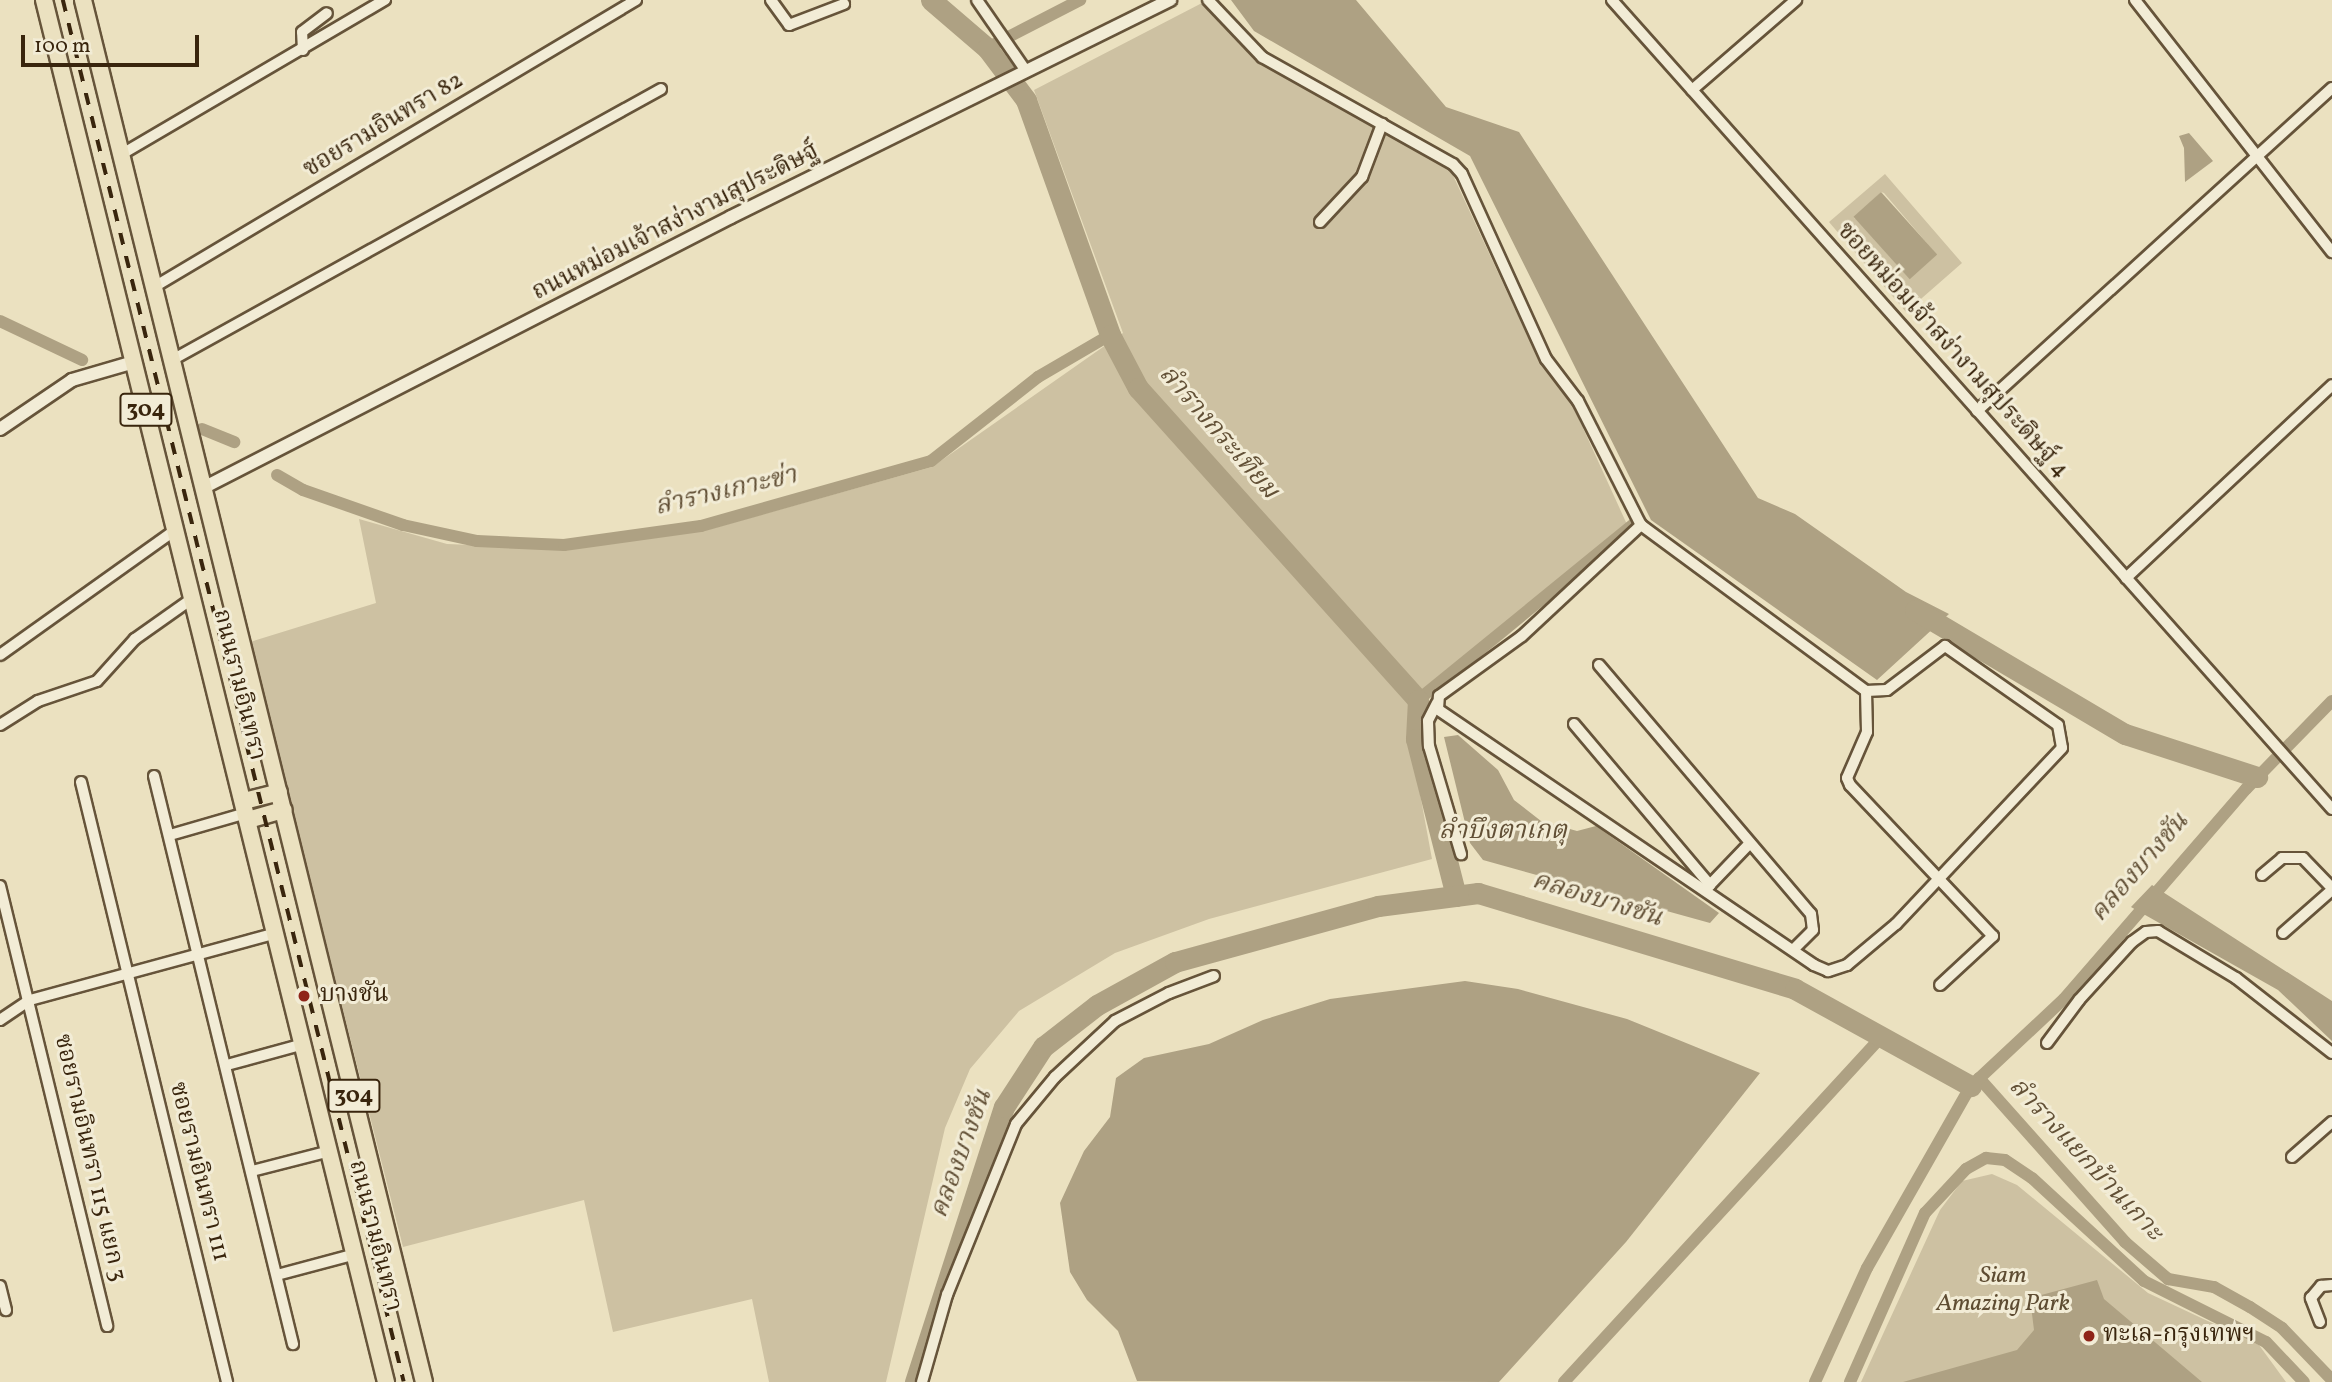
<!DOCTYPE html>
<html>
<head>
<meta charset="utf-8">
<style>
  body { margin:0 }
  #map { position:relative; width:2332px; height:1382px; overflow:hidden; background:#ebe1c0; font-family:Vollkorn,"Noto Serif Thai",serif }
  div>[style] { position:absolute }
  .green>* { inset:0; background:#cdc1a2 }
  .water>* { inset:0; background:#aea183; transform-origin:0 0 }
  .canal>* { height:12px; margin:-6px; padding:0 6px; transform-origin:6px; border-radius:6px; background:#aea183 }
  .river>* { height:21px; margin:-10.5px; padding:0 10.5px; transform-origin:10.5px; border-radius:10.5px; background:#aea183 }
  .roads { filter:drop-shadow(2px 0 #66543a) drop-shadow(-2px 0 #66543a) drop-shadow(0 2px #66543a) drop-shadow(0 -2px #66543a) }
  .minor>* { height:10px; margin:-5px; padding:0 5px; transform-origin:5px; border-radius:5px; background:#f2ecd6 }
  .tertiary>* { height:12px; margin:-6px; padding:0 6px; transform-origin:6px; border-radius:6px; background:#f2ecd6 }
  .trunk>* { height:16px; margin:-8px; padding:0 8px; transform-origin:8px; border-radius:8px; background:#ebe1c0 }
  .rail>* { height:3.5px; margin-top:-1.75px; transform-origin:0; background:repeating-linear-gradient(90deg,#39250d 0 12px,transparent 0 24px) }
  .dots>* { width:19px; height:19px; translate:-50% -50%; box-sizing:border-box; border:4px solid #f2ecd6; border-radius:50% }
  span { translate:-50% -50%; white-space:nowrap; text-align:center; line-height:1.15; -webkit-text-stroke:6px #f2ecd6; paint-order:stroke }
  .shield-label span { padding:2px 5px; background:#f2ecd6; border:2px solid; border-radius:5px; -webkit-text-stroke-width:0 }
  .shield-label { font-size:23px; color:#39250d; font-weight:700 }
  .street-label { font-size:24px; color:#39250d }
  .poi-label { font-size:24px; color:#39250d }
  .left { translate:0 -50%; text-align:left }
  .park-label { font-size:24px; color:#5e4c32; font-style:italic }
  .water-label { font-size:26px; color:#625036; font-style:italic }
  .scale { position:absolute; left:21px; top:35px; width:178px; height:32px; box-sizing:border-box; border:4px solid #39250d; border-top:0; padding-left:9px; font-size:21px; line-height:24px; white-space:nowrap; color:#39250d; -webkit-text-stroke:5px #f2ecd6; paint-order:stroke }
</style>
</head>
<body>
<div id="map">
  <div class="green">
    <i style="clip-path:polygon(1202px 3px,1252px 56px,1451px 171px,1539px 361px,1572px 404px,1630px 531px,1496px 645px,1423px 697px,1409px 734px,1432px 859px,1209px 919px,1115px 953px,1019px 1011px,970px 1069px,945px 1128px,886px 1382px,769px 1382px,752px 1299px,613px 1332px,584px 1200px,403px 1247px,250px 642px,376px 603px,359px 519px,447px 544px,572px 549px,703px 531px,932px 467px,1123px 333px,1034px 90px)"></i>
    <i style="clip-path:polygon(evenodd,1885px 174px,1962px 263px,1906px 312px,1829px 222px,1885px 174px,1881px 192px,1884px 193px,1937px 255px,1854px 218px,1881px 192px)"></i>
    <i style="clip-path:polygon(1992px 1174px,2017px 1185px,2148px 1293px,2259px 1345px,2286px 1382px,1861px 1382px,1940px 1210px,1962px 1181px)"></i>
  </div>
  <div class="water">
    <i style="clip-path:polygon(1231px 0,1356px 0,1446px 107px,1519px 132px,1758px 498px,1795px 514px,1906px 592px,1949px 614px,1877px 680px,1651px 520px,1470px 156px,1254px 31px)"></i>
    <i style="clip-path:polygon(2189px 133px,2213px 161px,2185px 182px,2184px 148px,2179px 136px)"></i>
    <i style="left:1881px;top:192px;width:84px;height:37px;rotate:48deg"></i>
    <i style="clip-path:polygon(1458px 735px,1498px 770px,1514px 800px,1541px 821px,1577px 831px,1596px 826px,1719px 913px,1710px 923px,1483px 860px,1470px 843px,1444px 737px)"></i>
    <i style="clip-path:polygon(2152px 885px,2332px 1001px,2332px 1041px,2278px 990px,2131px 907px)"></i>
    <i style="clip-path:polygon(1465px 981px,1518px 989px,1627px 1019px,1760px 1073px,1626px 1242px,1499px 1382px,1137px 1381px,1118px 1331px,1087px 1300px,1070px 1272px,1060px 1203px,1084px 1151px,1110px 1117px,1116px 1078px,1144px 1058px,1209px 1044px,1263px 1020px,1330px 999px)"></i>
    <i style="clip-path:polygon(2097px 1280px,2104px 1299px,2202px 1382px,1903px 1382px,2017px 1350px,2034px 1330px,2030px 1298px)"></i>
  </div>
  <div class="canal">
    <i style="left:987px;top:48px;width:105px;rotate:-27.3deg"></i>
    <i style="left:0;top:321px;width:91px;rotate:25.4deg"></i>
    <i style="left:202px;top:429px;width:35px;rotate:22deg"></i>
    <i style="left:277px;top:475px;width:30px;rotate:30deg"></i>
    <i style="left:303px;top:490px;width:106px;rotate:19.3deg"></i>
    <i style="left:403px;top:525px;width:76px;rotate:12.2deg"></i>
    <i style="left:477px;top:541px;width:87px;rotate:2.6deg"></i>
    <i style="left:564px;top:545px;width:138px;rotate:-7.9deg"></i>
    <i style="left:701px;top:526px;width:239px;rotate:-15.8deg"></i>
    <i style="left:931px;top:461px;width:136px;rotate:-38.1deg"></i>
    <i style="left:1038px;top:377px;width:83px;rotate:-30.3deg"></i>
    <i style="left:1418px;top:700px;width:279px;rotate:-39.2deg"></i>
    <i style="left:1979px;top:1078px;width:220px;rotate:48.3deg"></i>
    <i style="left:2125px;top:1242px;width:57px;rotate:40.7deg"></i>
    <i style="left:2168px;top:1279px;width:47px;rotate:9.9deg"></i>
    <i style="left:2214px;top:1287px;width:41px;rotate:29.1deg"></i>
    <i style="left:2250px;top:1307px;width:38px;rotate:33deg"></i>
    <i style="left:2282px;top:1328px;width:72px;rotate:46.1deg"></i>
    <i style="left:1564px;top:1382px;width:469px;rotate:-47.4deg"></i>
    <i style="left:1815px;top:1382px;width:125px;rotate:-65.5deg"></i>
    <i style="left:1867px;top:1268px;width:210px;rotate:-60.3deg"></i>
    <i style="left:1971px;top:1086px;width:127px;rotate:-43.1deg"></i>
    <i style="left:2064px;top:999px;width:278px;rotate:-49.1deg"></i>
    <i style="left:2246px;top:789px;width:123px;rotate:-45.7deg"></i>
    <i style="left:1850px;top:1382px;width:185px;rotate:-66.1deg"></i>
    <i style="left:1925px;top:1213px;width:60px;rotate:-47deg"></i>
    <i style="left:1966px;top:1169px;width:23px;rotate:-29deg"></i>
    <i style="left:1986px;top:1158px;width:19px;rotate:6deg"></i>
    <i style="left:2005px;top:1160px;width:32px;rotate:34deg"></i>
    <i style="left:2032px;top:1178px;width:152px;rotate:42.6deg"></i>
    <i style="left:2144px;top:1281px;width:136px;rotate:26.6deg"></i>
    <i style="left:2266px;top:1342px;width:55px;rotate:46.5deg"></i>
  </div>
  <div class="river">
    <i style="left:931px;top:0;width:74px;rotate:40.6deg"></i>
    <i style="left:987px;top:48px;width:65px;rotate:53.1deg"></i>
    <i style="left:1026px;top:100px;width:250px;rotate:70.3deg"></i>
    <i style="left:1110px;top:335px;width:60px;rotate:62.2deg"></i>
    <i style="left:1138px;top:388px;width:419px;rotate:48.1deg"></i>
    <i style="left:1418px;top:700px;width:39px;rotate:93deg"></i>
    <i style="left:1416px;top:739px;width:162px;rotate:75.7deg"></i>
    <i style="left:1915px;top:610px;width:244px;rotate:30.6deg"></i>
    <i style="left:2125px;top:734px;width:139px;rotate:18deg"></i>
    <i style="left:915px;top:1382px;width:289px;rotate:-72.1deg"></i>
    <i style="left:1004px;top:1107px;width:72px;rotate:-57deg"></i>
    <i style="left:1043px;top:1047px;width:68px;rotate:-37.9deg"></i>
    <i style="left:1097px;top:1005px;width:89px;rotate:-28.9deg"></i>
    <i style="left:1175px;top:962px;width:211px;rotate:-15.4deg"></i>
    <i style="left:1378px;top:906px;width:101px;rotate:-7.4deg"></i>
    <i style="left:1478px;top:893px;width:331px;rotate:16.8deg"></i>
    <i style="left:1795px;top:989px;width:201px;rotate:28.9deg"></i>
  </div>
  <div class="roads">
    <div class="minor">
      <i style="left:771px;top:0;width:31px;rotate:54deg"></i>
      <i style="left:789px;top:25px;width:59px;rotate:-20.9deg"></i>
      <i style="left:977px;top:0;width:86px;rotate:55.4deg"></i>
      <i style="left:1208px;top:0;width:79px;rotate:46.5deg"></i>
      <i style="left:1262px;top:57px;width:219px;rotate:29.3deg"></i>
      <i style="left:1453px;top:164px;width:13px;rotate:48deg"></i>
      <i style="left:1462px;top:174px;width:203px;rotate:65.6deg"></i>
      <i style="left:1546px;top:359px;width:53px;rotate:52.7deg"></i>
      <i style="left:1578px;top:401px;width:139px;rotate:63.1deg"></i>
      <i style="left:1641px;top:525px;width:280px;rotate:36.4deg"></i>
      <i style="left:1866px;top:691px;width:21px;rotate:-3deg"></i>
      <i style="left:1887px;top:690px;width:73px;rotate:-37.2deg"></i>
      <i style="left:1945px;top:646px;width:138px;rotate:35deg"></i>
      <i style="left:2058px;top:725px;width:23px;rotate:80deg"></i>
      <i style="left:2062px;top:748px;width:242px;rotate:133.3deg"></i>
      <i style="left:1896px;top:924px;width:64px;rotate:140.1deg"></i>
      <i style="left:1847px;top:965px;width:20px;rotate:162deg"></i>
      <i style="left:1828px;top:971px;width:15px;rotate:-157deg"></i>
      <i style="left:1814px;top:965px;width:455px;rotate:-145.8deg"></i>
      <i style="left:1438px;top:709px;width:13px;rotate:-86deg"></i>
      <i style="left:1439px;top:696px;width:102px;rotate:-35.9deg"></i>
      <i style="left:1522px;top:636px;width:163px;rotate:-43deg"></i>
      <i style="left:1612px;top:0;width:1083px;rotate:48.33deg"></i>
      <i style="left:2135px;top:0;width:320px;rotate:52deg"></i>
      <i style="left:303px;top:50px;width:18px;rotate:-93deg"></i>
      <i style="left:302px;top:32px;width:31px;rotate:-37deg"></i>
      <i style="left:1692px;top:90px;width:138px;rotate:-40.9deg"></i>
      <i style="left:122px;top:154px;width:305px;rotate:-30.4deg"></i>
      <i style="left:1320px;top:222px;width:62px;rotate:-47deg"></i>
      <i style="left:1362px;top:177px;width:57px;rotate:-69.3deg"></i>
      <i style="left:154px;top:287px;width:561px;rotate:-30.77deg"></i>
      <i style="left:172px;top:360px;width:559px;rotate:-28.99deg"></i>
      <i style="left:1977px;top:411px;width:480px;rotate:-42.3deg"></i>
      <i style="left:2126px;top:578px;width:282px;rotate:-43.1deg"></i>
      <i style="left:0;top:655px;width:215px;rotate:-35.5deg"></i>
      <i style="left:1599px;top:665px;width:327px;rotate:49.6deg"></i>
      <i style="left:1811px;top:914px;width:16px;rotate:83deg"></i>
      <i style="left:1813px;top:930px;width:28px;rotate:135deg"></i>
      <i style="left:1866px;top:691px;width:41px;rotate:88.6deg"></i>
      <i style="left:1867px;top:732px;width:50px;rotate:113.5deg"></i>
      <i style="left:1847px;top:778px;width:8px;rotate:67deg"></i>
      <i style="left:1850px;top:785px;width:208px;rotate:46.6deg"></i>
      <i style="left:1993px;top:936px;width:72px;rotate:137.2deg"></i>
      <i style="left:1437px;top:703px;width:20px;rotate:117deg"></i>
      <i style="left:1428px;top:721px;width:25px;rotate:88deg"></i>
      <i style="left:1429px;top:746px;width:113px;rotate:73.5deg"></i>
      <i style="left:1574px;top:724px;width:211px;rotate:49.8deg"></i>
      <i style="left:0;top:725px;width:45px;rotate:-32.3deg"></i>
      <i style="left:38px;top:701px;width:62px;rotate:-18.7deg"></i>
      <i style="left:97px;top:681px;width:57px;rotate:-47.9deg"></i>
      <i style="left:135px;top:639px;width:71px;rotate:-35.3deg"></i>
      <i style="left:154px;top:776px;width:585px;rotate:76.25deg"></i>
      <i style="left:81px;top:782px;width:618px;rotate:76.32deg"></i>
      <i style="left:170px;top:835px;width:79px;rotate:-16.1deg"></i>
      <i style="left:2262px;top:875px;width:26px;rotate:-40deg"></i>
      <i style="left:2282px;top:858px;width:21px"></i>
      <i style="left:2303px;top:858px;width:42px;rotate:46deg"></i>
      <i style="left:0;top:886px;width:453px;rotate:76.3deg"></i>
      <i style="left:1707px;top:888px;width:62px;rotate:-46.3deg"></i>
      <i style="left:2283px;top:933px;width:65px;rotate:-41.3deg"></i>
      <i style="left:0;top:1020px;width:36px;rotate:-34deg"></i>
      <i style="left:30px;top:1000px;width:255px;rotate:-15.2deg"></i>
      <i style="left:2047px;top:1043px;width:54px;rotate:-53.3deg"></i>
      <i style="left:2079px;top:1000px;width:79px;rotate:-47.6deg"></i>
      <i style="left:2132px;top:942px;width:17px;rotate:-36deg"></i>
      <i style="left:2146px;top:932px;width:12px;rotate:-5deg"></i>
      <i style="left:2158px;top:931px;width:91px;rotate:31.1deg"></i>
      <i style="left:2236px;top:978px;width:122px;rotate:38deg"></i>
      <i style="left:227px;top:1065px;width:80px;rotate:-15.3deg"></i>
      <i style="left:2292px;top:1157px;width:53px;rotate:-41.2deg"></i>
      <i style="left:252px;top:1171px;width:81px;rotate:-14.4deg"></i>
      <i style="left:277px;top:1275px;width:82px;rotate:-14.9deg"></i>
      <i style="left:0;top:1286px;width:25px;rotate:76deg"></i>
      <i style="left:2320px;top:1322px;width:26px;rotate:-111deg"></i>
      <i style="left:2311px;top:1298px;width:16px;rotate:-50deg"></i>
      <i style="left:2321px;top:1286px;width:11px;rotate:-5deg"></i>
      <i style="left:922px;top:1382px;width:91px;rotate:-74deg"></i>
      <i style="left:947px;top:1295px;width:184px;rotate:-68deg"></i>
      <i style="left:1016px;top:1124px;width:61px;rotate:-50.3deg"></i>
      <i style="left:1055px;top:1077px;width:82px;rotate:-43deg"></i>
      <i style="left:1115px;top:1021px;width:61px;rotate:-27.4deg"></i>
      <i style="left:1169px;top:993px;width:48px;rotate:-20.7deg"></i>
    </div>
    <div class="tertiary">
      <i style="left:0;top:429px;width:87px;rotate:-34.2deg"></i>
      <i style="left:72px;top:380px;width:65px;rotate:-16.2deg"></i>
      <i style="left:203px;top:488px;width:593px;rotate:-27.17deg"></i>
      <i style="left:731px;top:217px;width:490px;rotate:-26.3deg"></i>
    </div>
    <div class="trunk">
      <i style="left:44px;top:0;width:1424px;rotate:76.1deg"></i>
      <i style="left:83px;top:0;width:1423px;rotate:76.14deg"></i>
      <i style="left:244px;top:801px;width:36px;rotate:-14deg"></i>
      <i style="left:248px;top:820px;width:37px;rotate:-16deg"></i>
    </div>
  </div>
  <div class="rail">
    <i style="left:63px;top:0;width:1423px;rotate:76.14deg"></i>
  </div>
  <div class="dots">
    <i style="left:304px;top:996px;background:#8f2418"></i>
    <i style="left:2089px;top:1336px;background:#8f2418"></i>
  </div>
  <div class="shield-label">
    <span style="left:146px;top:410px">304</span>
    <span style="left:354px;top:1096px">304</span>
  </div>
  <div class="street-label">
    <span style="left:384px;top:126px;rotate:-31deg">ซอยรามอินทรา 82</span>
    <span style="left:676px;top:223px;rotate:-27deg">ถนนหม่อมเจ้าสง่างามสุประดิษฐ์</span>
    <span style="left:1952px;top:351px;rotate:48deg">ซอยหม่อมเจ้าสง่างามสุประดิษฐ์ 4</span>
    <span style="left:238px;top:685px;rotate:76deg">ถนนรามอินทรา</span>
    <span style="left:89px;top:1158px;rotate:77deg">ซอยรามอินทรา 115 แยก 3</span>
    <span style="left:198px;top:1172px;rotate:76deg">ซอยรามอินทรา 111</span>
    <span style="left:374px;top:1236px;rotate:76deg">ถนนรามอินทรา</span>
  </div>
  <div class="poi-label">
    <span class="left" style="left:320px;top:996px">บางชัน</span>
    <span class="left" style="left:2103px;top:1336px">ทะเล-กรุงเทพฯ</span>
  </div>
  <div class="park-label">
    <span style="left:2003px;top:1291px">Siam<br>Amazing Park</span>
  </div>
  <div class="water-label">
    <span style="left:1218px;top:433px;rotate:49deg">ลำรางกระเทียม</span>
    <span style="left:726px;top:492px;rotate:-13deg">ลำรางเกาะข่า</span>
    <span style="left:1503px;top:832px">ลำบึงตาเกตุ</span>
    <span style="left:2140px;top:868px;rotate:-49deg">คลองบางชัน</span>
    <span style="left:1597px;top:900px;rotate:17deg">คลองบางชัน</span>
    <span style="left:962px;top:1154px;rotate:-70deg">คลองบางชัน</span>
    <span style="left:2085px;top:1160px;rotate:47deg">ลำรางแยกบ้านเกาะ</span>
  </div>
  <div class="scale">100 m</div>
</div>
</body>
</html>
